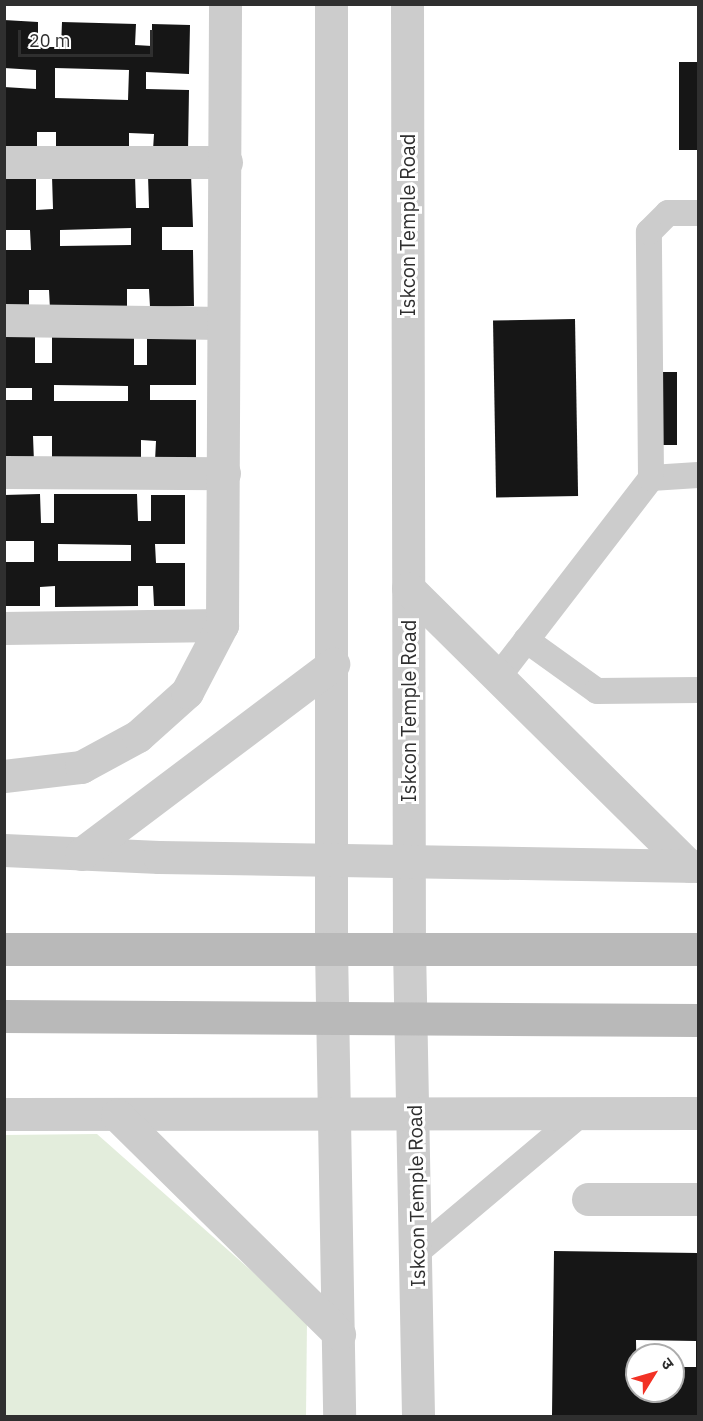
<!DOCTYPE html>
<html>
<head>
<meta charset="utf-8">
<style>
  body { margin:0 }
  #map { position:relative; width:703px; height:1421px; overflow:hidden; background:#fff; font-family:"IBM Plex Sans","Noto Sans Devanagari",sans-serif }
  div>[style] { position:absolute }
  .green>* { inset:0; background:#e3eddc }
  .building>* { inset:0; background:#161616; transform-origin:0 0 }
  .lane>* { height:26px; margin:-13px; padding:0 13px; transform-origin:13px; border-radius:13px; background:#ccc }
  .street>* { height:33px; margin:-16.5px; padding:0 16.5px; transform-origin:16.5px; border-radius:16.5px; background:#ccc }
  .secondary>* { height:33px; margin:-16.5px; padding:0 16.5px; transform-origin:16.5px; border-radius:16.5px; background:#b9b9b9 }
  span { translate:-50% -50%; white-space:nowrap; text-align:center; line-height:1.15; -webkit-text-stroke:6px #fff; paint-order:stroke }
  .street-label { font-size:20px; color:#2f2f2f }
  .frame { position:absolute; inset:0; border:6px solid #2f2f2f; pointer-events:none }
  .north { position:absolute; left:625px; top:1343px; width:60px; height:60px; box-sizing:border-box; background:#fff; border:2px solid #acacac; border-radius:50%; rotate:53deg; font-size:16px; font-weight:700; line-height:24px; text-align:center; color:#2f2f2f }
  .north::after { content:''; display:block; margin:auto; width:21px; height:27px; background:#f23225; clip-path:polygon(50% 0,100% 100%,50% 72%,0 100%) }
  .scale { position:absolute; left:18px; top:30px; width:135px; height:27px; box-sizing:border-box; border:3px solid #2f2f2f; border-top:0; padding-left:8px; font-size:18px; line-height:21px; white-space:nowrap; color:#2f2f2f; -webkit-text-stroke:4px #fff; paint-order:stroke }
</style>
</head>
<body>
<div id="map">
  <div class="green">
    <i style="clip-path:polygon(97px 1134px,307px 1320px,306px 1416px,5px 1416px,4px 1135px)"></i>
  </div>
  <div class="building">
    <i style="clip-path:polygon(evenodd,4px 20px,38px 22px,38px 47px,61px 47px,62px 22px,136px 24px,135px 45px,152px 46px,152px 24px,190px 25px,189px 74px,146px 72px,146px 89px,189px 90px,188px 152px,153px 150px,154px 134px,129px 133px,129px 150px,56px 148px,56px 132px,37px 132px,37px 147px,4px 146px,4px 87px,36px 89px,36px 70px,4px 68px,4px 20px,55px 68px,129px 70px,128px 100px,55px 98px,55px 68px)"></i>
    <i style="left:679px;top:62px;width:19px;height:88px"></i>
    <i style="clip-path:polygon(evenodd,191px 174px,193px 227px,162px 227px,162px 250px,193px 250px,194px 306px,150px 307px,149px 289px,127px 289px,127px 307px,50px 309px,49px 290px,29px 290px,29px 309px,4px 309px,4px 250px,31px 250px,30px 230px,4px 230px,4px 177px,36px 176px,36px 210px,53px 209px,52px 176px,135px 175px,136px 208px,149px 208px,148px 175px,191px 174px,131px 228px,131px 245px,60px 246px,60px 230px,131px 228px)"></i>
    <i style="left:575px;top:319px;width:177px;height:82px;rotate:89deg"></i>
    <i style="clip-path:polygon(evenodd,4px 333px,35px 333px,35px 363px,52px 363px,52px 333px,134px 333px,134px 365px,147px 365px,147px 333px,196px 333px,196px 385px,150px 385px,150px 400px,196px 400px,196px 462px,155px 461px,156px 441px,141px 440px,141px 462px,52px 462px,52px 436px,33px 436px,34px 462px,4px 462px,4px 400px,32px 400px,32px 388px,4px 388px,4px 333px,54px 385px,128px 386px,128px 401px,54px 401px,54px 385px)"></i>
    <i style="left:654px;top:372px;width:23px;height:73px"></i>
    <i style="clip-path:polygon(evenodd,40px 494px,41px 523px,54px 523px,54px 494px,137px 494px,138px 521px,151px 521px,151px 495px,185px 495px,185px 544px,155px 544px,156px 563px,185px 563px,185px 606px,154px 606px,153px 586px,138px 586px,138px 606px,55px 607px,55px 586px,40px 587px,40px 606px,4px 606px,4px 562px,34px 562px,34px 541px,4px 541px,4px 495px,40px 494px,58px 544px,131px 545px,131px 561px,58px 561px,58px 544px)"></i>
    <i style="clip-path:polygon(evenodd,554px 1251px,698px 1253px,698px 1416px,552px 1416px,554px 1251px,636px 1340px,696px 1341px,696px 1367px,673px 1367px,673px 1391px,637px 1391px,636px 1340px)"></i>
  </div>
  <div class="lane">
    <i style="left:651px;top:478px;width:47px;rotate:-3.7deg"></i>
    <i style="left:526px;top:640px;width:87px;rotate:35.7deg"></i>
    <i style="left:597px;top:691px;width:101px;rotate:-0.6deg"></i>
    <i style="left:498px;top:677px;width:251px;rotate:-52.4deg"></i>
    <i style="left:651px;top:478px;width:246px;rotate:-90.5deg"></i>
    <i style="left:649px;top:232px;width:27px;rotate:-45deg"></i>
    <i style="left:668px;top:213px;width:30px"></i>
    <i style="left:417px;top:1252px;width:216px;rotate:-40.1deg"></i>
  </div>
  <div class="street">
    <i style="left:331px;top:4px;width:943px;rotate:90deg"></i>
    <i style="left:331px;top:947px;width:469px;rotate:89deg"></i>
    <i style="left:407px;top:4px;width:943px;rotate:89.88deg"></i>
    <i style="left:409px;top:947px;width:469px;rotate:88.9deg"></i>
    <i style="left:4px;top:162px;width:222px"></i>
    <i style="left:4px;top:320px;width:219px;rotate:0.8deg"></i>
    <i style="left:4px;top:472px;width:220px;rotate:0.3deg"></i>
    <i style="left:408px;top:588px;width:395px;rotate:44.7deg"></i>
    <i style="left:4px;top:628px;width:218px;rotate:-0.8deg"></i>
    <i style="left:4px;top:776px;width:78px;rotate:-6.7deg"></i>
    <i style="left:81px;top:767px;width:65px;rotate:-28.5deg"></i>
    <i style="left:138px;top:736px;width:66px;rotate:-41.9deg"></i>
    <i style="left:187px;top:692px;width:76px;rotate:-62.4deg"></i>
    <i style="left:222px;top:625px;width:621px;rotate:-89.72deg"></i>
    <i style="left:4px;top:850px;width:155px;rotate:2.6deg"></i>
    <i style="left:159px;top:857px;width:539px;rotate:0.96deg"></i>
    <i style="left:81px;top:854px;width:316px;rotate:-37deg"></i>
    <i style="left:4px;top:1114px;width:694px;rotate:-0.08deg"></i>
    <i style="left:117px;top:1115px;width:312px;rotate:44.6deg"></i>
    <i style="left:588px;top:1199px;width:110px"></i>
  </div>
  <div class="secondary">
    <i style="left:4px;top:949px;width:694px"></i>
    <i style="left:4px;top:1016px;width:694px;rotate:0.33deg"></i>
  </div>
  <div class="street-label">
    <span style="left:407px;top:225px;rotate:-90deg">Iskcon Temple Road</span>
    <span style="left:408px;top:711px;rotate:-90deg">Iskcon Temple Road</span>
    <span style="left:416px;top:1196px;rotate:-91deg">Iskcon Temple Road</span>
  </div>
  <div class="frame"></div>
  <div class="north">उ</div>
  <div class="scale">20 m</div>
</div>
</body>
</html>
